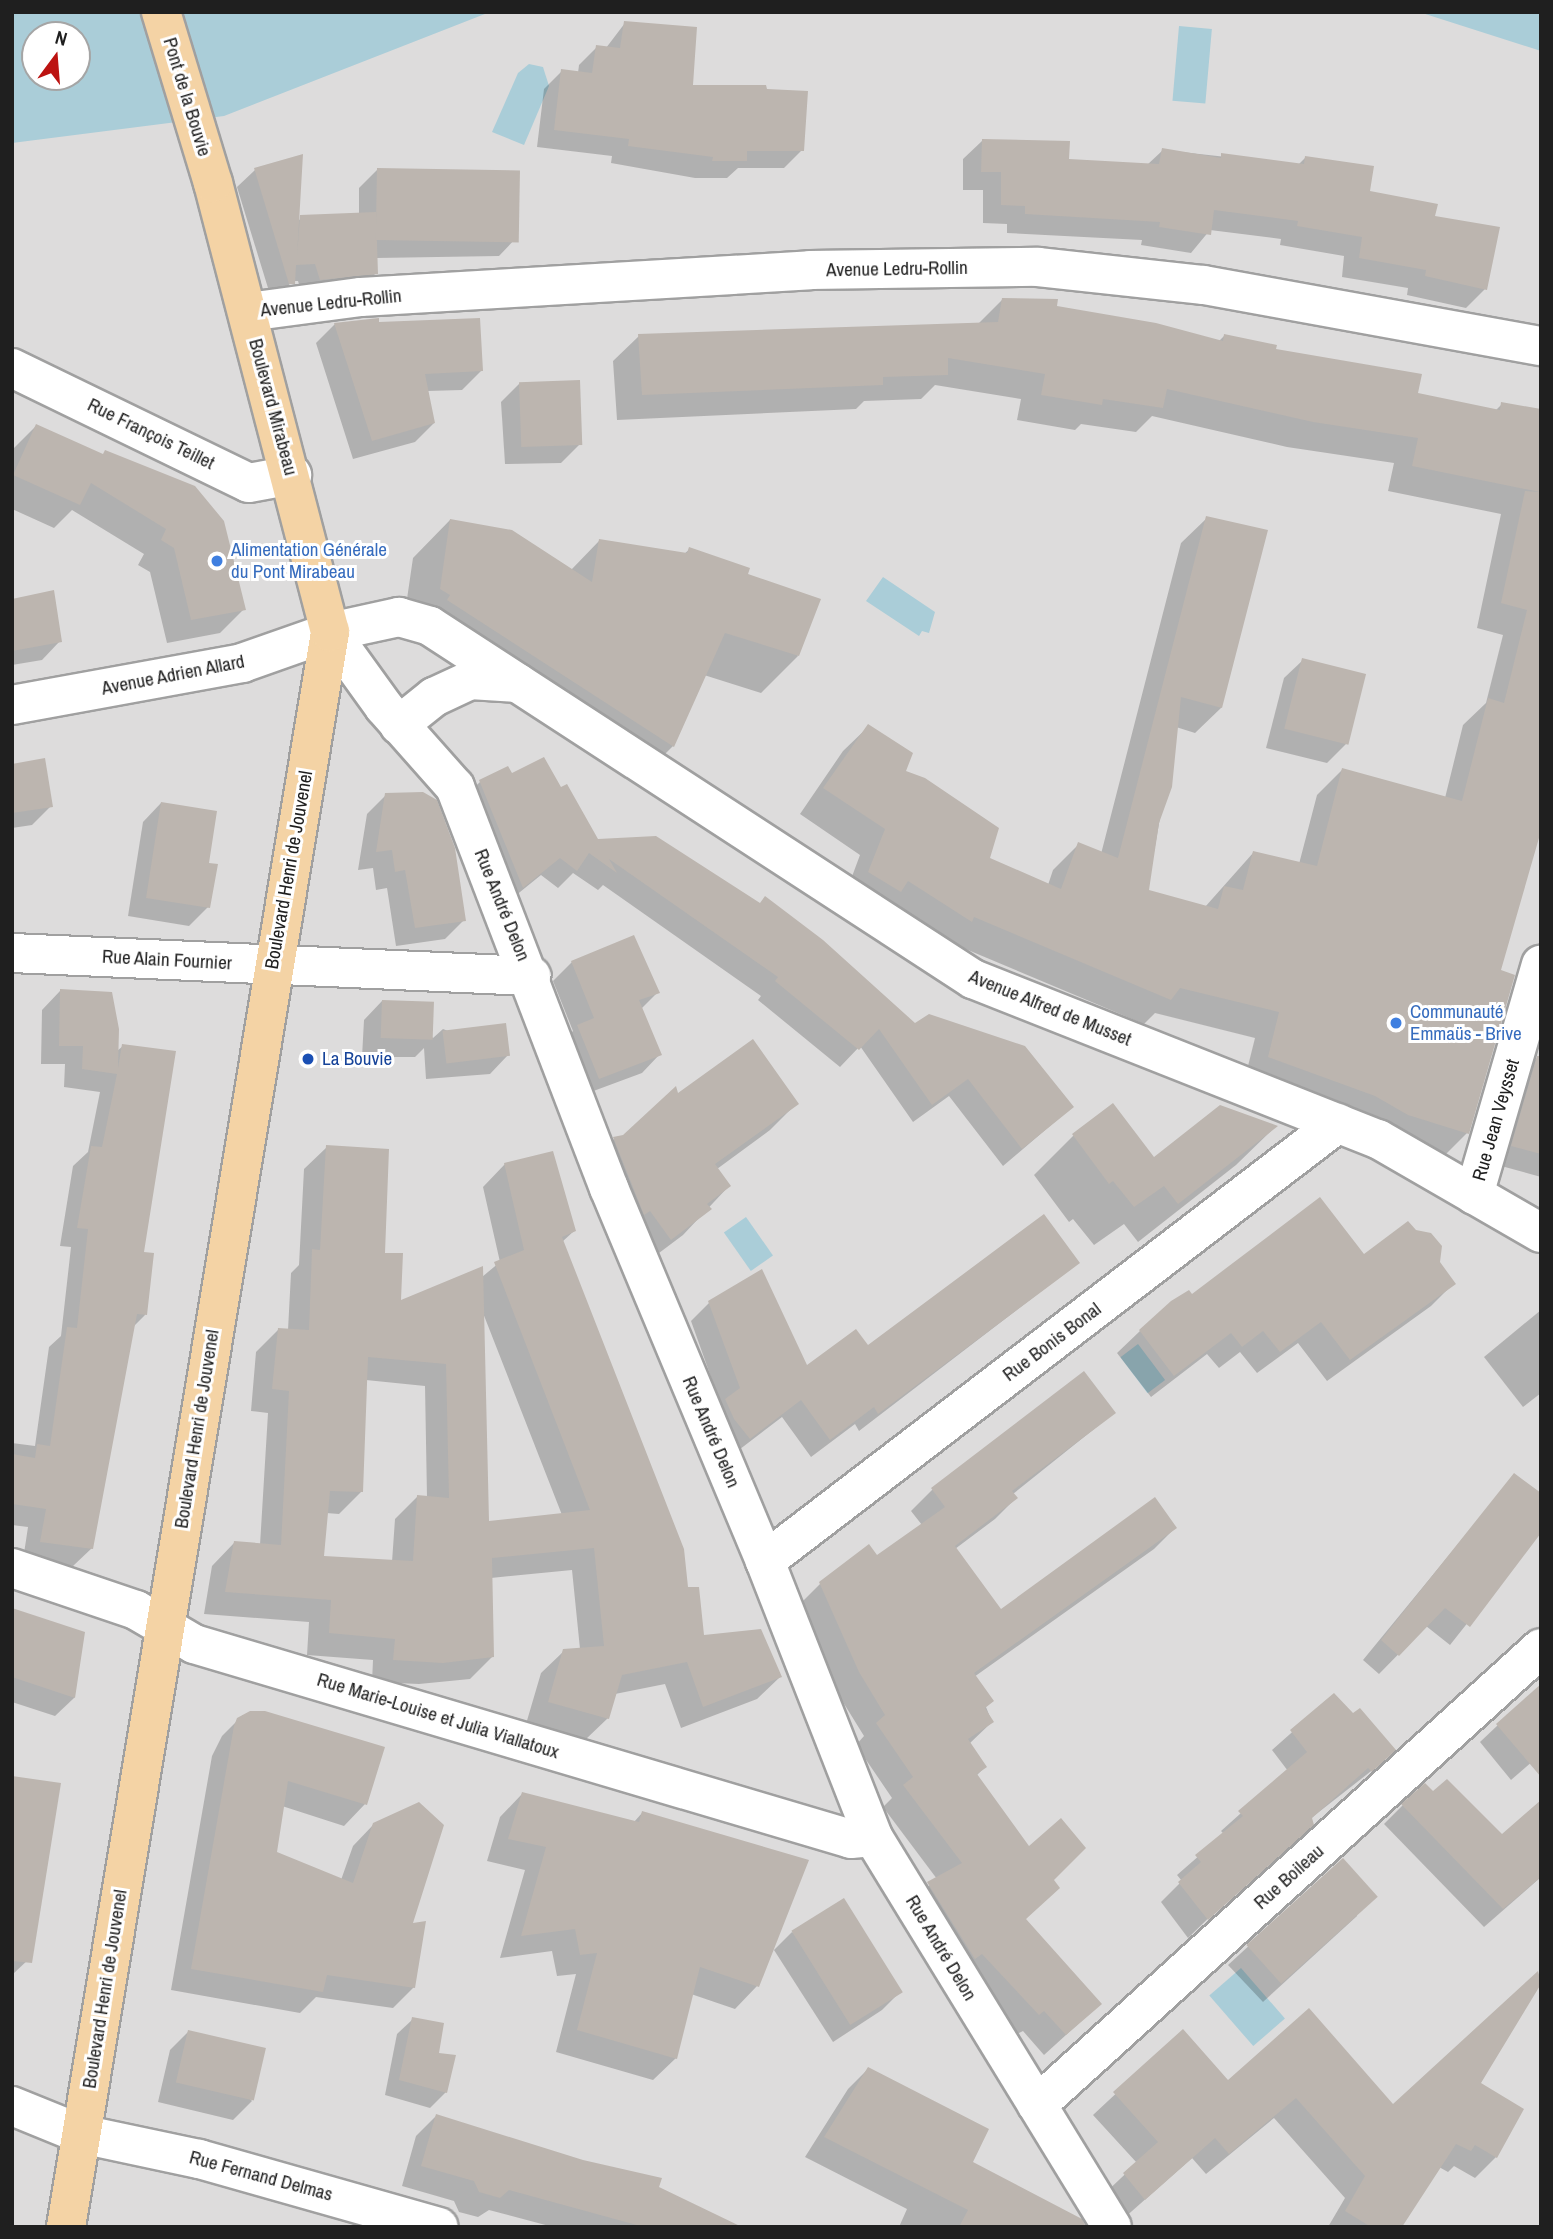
<!DOCTYPE html>
<html>
<head>
<meta charset="utf-8">
<style>
  body { margin:0 }
  #map { position:relative; width:1553px; height:2239px; overflow:hidden; background:#efece6; font-family:"Archivo Narrow",sans-serif }
  div>[style] { position:absolute }
  .residential>* { inset:0; background:#dddcdc }
  .water>* { inset:0; background:#aacdd8; transform-origin:0 0 }
  .shadow>* { inset:0; background:#0003 }
  .building>* { inset:0; background:#bcb5af; transform-origin:0 0 }
  .roads { filter:drop-shadow(2px 0 #a0a0a0) drop-shadow(-2px 0 #a0a0a0) drop-shadow(0 2px #a0a0a0) drop-shadow(0 -2px #a0a0a0) }
  .minor>* { height:38px; margin:-19px; padding:0 19px; transform-origin:19px; border-radius:19px; background:#fff }
  .primary>* { height:38px; margin:-19px; padding:0 19px; transform-origin:19px; border-radius:19px; background:#f4d3a5 }
  .dots>* { width:19px; height:19px; translate:-50% -50%; box-sizing:border-box; border:4px solid #fff; border-radius:50% }
  span { translate:-50% -50%; white-space:nowrap; text-align:center; line-height:1.15; -webkit-text-stroke:6px #fff; paint-order:stroke }
  .street-label { font-size:19px; color:#1f1f1f }
  .shop-label { font-size:19px; color:#366cbe }
  .left { translate:0 -50%; text-align:left }
  .transit-label { font-size:19px; color:#164399 }
  .frame { position:absolute; inset:0; border:14px solid #1f1f1f; pointer-events:none }
  .north { position:absolute; left:21px; top:21px; width:70px; height:70px; box-sizing:border-box; background:#fff; border:2px solid #a5a5a5; border-radius:50%; rotate:16deg; font-size:19px; font-weight:700; line-height:28px; text-align:center; color:#1f1f1f }
  .north::after { content:''; display:block; margin:auto; width:24px; height:32px; background:#bc1311; clip-path:polygon(50% 0,100% 100%,50% 72%,0 100%) }
</style>
</head>
<body>
<div id="map">
  <div class="residential">
    <i style="clip-path:polygon(evenodd,12px 12px,1541px 12px,1541px 2227px,12px 2227px,12px 12px,35px 35px,77px 35px,77px 77px,35px 77px,35px 35px)"></i>
  </div>
  <div class="water">
    <i style="clip-path:polygon(evenodd,12px 12px,490px 12px,224px 116px,12px 143px,12px 12px,35px 35px,77px 35px,77px 77px,35px 77px,35px 35px)"></i>
    <i style="clip-path:polygon(1419px 12px,1541px 12px,1541px 51px)"></i>
    <i style="left:1179px;top:26px;width:33px;height:75px;rotate:5deg"></i>
    <i style="clip-path:polygon(529px 64px,543px 67px,549px 86px,524px 145px,492px 132px,518px 73px)"></i>
    <i style="clip-path:polygon(883px 577px,935px 612px,929px 633px,922px 631px,919px 636px,866px 601px)"></i>
    <i style="left:746px;top:1217px;width:47px;height:27px;rotate:55deg"></i>
    <i style="left:1138px;top:1344px;width:45px;height:22px;rotate:53deg"></i>
    <i style="left:1241px;top:1968px;width:67px;height:42px;rotate:49deg"></i>
  </div>
  <div class="shadow">
    <i style="clip-path:polygon(625px 23px,691px 86px,802px 150px,784px 168px,738px 168px,727px 178px,695px 178px,611px 163px,612px 156px,537px 147px,544px 89px,562px 71px,578px 73px,579px 65px,597px 47px,606px 48px)"></i>
    <i style="clip-path:polygon(982px 141px,1067px 160px,1147px 165px,1163px 150px,1298px 165px,1306px 157px,1368px 192px,1433px 218px,1485px 289px,1466px 308px,1407px 295px,1408px 288px,1342px 277px,1344px 256px,1280px 245px,1281px 239px,1210px 230px,1191px 253px,1141px 245px,1142px 240px,1007px 233px,1007px 224px,983px 223px,983px 190px,963px 190px,963px 159px)"></i>
    <i style="clip-path:polygon(255px 170px,297px 220px,359px 214px,359px 188px,377px 170px,517px 237px,499px 256px,376px 258px,376px 273px,358px 291px,303px 297px,298px 281px,293px 281px,272px 301px,237px 187px)"></i>
    <i style="clip-path:polygon(1003px 299px,1219px 341px,1224px 336px,1416px 395px,1496px 410px,1502px 404px,1541px 410px,1541px 749px,1467px 1133px,1442px 1158px,1244px 1082px,1255px 1038px,1155px 1013px,1144px 1024px,844px 898px,860px 855px,800px 814px,843px 751px,869px 726px,904px 772px,988px 859px,1048px 885px,1053px 870px,1078px 845px,1101px 854px,1181px 543px,1207px 518px,1221px 708px,1195px 733px,1176px 727px,1147px 892px,1205px 907px,1253px 853px,1299px 864px,1317px 795px,1342px 770px,1445px 798px,1463px 725px,1486px 703px,1503px 635px,1477px 628px,1501px 514px,1388px 491px,1394px 463px,1287px 447px,1152px 416px,1136px 432px,1081px 424px,1075px 430px,1017px 420px,1021px 399px,935px 385px,921px 399px,864px 401px,856px 409px,617px 420px,613px 361px,639px 336px,978px 324px)"></i>
    <i style="clip-path:polygon(335px 324px,378px 324px,481px 371px,462px 390px,427px 391px,434px 423px,415px 442px,353px 459px,316px 343px)"></i>
    <i style="clip-path:polygon(520px 383px,580px 444px,561px 463px,505px 464px,501px 402px)"></i>
    <i style="clip-path:polygon(36px 426px,102px 456px,244px 609px,220px 633px,167px 643px,150px 572px,138px 565px,144px 554px,72px 510px,54px 528px,12px 509px,12px 450px)"></i>
    <i style="clip-path:polygon(450px 520px,571px 570px,599px 541px,684px 554px,690px 549px,745px 575px,798px 656px,761px 693px,704px 675px,673px 746px,636px 783px,411px 638px,403px 626px,413px 558px)"></i>
    <i style="clip-path:polygon(12px 601px,60px 641px,42px 660px,12px 665px)"></i>
    <i style="clip-path:polygon(1303px 660px,1346px 744px,1327px 763px,1266px 748px,1284px 678px)"></i>
    <i style="clip-path:polygon(12px 766px,51px 806px,32px 825px,12px 828px)"></i>
    <i style="clip-path:polygon(507px 769px,511px 775px,561px 789px,597px 841px,915px 1025px,1072px 1107px,1003px 1166px,949px 1096px,913px 1122px,860px 1046px,840px 1067px,758px 1000px,761px 996px,603px 885px,598px 890px,573px 873px,558px 888px,541px 875px,504px 905px,461px 800px,480px 782px)"></i>
    <i style="clip-path:polygon(386px 795px,464px 920px,445px 939px,396px 946px,387px 888px,376px 890px,373px 868px,358px 870px,367px 814px)"></i>
    <i style="clip-path:polygon(161px 803px,207px 864px,208px 907px,189px 926px,128px 916px,143px 822px)"></i>
    <i style="clip-path:polygon(572px 962px,658px 992px,641px 1009px,660px 1054px,642px 1073px,580px 1096px,559px 1045px,573px 1031px,553px 981px)"></i>
    <i style="clip-path:polygon(60px 991px,117px 1051px,123px 1046px,145px 1315px,133px 1327px,92px 1548px,73px 1566px,23px 1560px,28px 1527px,12px 1525px,12px 1443px,35px 1446px,49px 1347px,61px 1336px,71px 1247px,60px 1246px,73px 1166px,88px 1152px,100px 1092px,64px 1087px,65px 1064px,41px 1064px,42px 1010px)"></i>
    <i style="clip-path:polygon(382px 1001px,433px 1038px,443px 1029px,508px 1055px,490px 1074px,426px 1079px,424px 1048px,415px 1057px,362px 1057px,364px 1020px)"></i>
    <i style="clip-path:polygon(1538px 1057px,1541px 1058px,1541px 1177px,1494px 1164px,1520px 1075px)"></i>
    <i style="clip-path:polygon(678px 1095px,797px 1103px,770px 1130px,717px 1169px,729px 1186px,683px 1235px,643px 1265px,587px 1165px,614px 1139px,623px 1137px)"></i>
    <i style="clip-path:polygon(1113px 1106px,1153px 1159px,1275px 1127px,1236px 1165px,1138px 1242px,1124px 1224px,1094px 1245px,1073px 1219px,1069px 1222px,1034px 1175px,1073px 1136px)"></i>
    <i style="clip-path:polygon(evenodd,327px 1147px,383px 1254px,399px 1302px,482px 1277px,500px 1262px,483px 1187px,505px 1164px,574px 1231px,562px 1242px,702px 1637px,780px 1677px,757px 1699px,681px 1728px,665px 1684px,615px 1694px,608px 1718px,585px 1740px,526px 1724px,541px 1673px,564px 1651px,580px 1649px,572px 1570px,491px 1578px,492px 1657px,470px 1679px,419px 1684px,372px 1682px,373px 1660px,307px 1655px,309px 1622px,204px 1614px,212px 1566px,234px 1543px,260px 1545px,268px 1413px,251px 1411px,256px 1352px,279px 1329px,288px 1330px,291px 1273px,299px 1265px,304px 1169px,327px 1147px,483px 1313px,562px 1515px,487px 1523px,483px 1313px,327px 1147px,366px 1380px,425px 1386px,427px 1498px,417px 1497px,395px 1519px,392px 1562px,322px 1558px,326px 1513px,339px 1514px,362px 1491px,366px 1380px)"></i>
    <i style="clip-path:polygon(1415px 1232px,1454px 1283px,1431px 1306px,1327px 1381px,1298px 1343px,1257px 1373px,1240px 1352px,1219px 1368px,1207px 1354px,1151px 1397px,1117px 1353px,1140px 1331px,1192px 1297px,1364px 1257px)"></i>
    <i style="clip-path:polygon(1078px 1263px,859px 1431px,855px 1424px,811px 1457px,782px 1417px,731px 1456px,708px 1419px,721px 1405px,691px 1321px,709px 1303px,806px 1367px,868px 1347px)"></i>
    <i style="clip-path:polygon(1541px 1310px,1541px 1393px,1523px 1407px,1484px 1357px)"></i>
    <i style="clip-path:polygon(1084px 1373px,1114px 1413px,1013px 1494px,1016px 1498px,995px 1519px,955px 1549px,1001px 1611px,1175px 1528px,1154px 1549px,974px 1677px,992px 1722px,969px 1744px,985px 1767px,976px 1776px,1052px 1880px,1025px 1920px,1100px 2004px,1044px 2055px,1023px 2031px,1017px 2034px,960px 1974px,908px 1904px,937px 1879px,883px 1807px,892px 1798px,856px 1745px,864px 1736px,838px 1694px,799px 1605px,820px 1584px,876px 1557px,922px 1525px,911px 1511px,932px 1490px)"></i>
    <i style="clip-path:polygon(1514px 1476px,1541px 1530px,1450px 1645px,1426px 1626px,1379px 1674px,1363px 1660px)"></i>
    <i style="clip-path:polygon(12px 1609px,83px 1633px,74px 1698px,55px 1716px,12px 1702px)"></i>
    <i style="clip-path:polygon(1334px 1695px,1375px 1768px,1310px 1819px,1188px 1938px,1161px 1902px,1182px 1881px,1177px 1875px,1224px 1834px,1221px 1831px,1288px 1771px,1272px 1750px)"></i>
    <i style="clip-path:polygon(243px 1715px,383px 1748px,365px 1804px,344px 1826px,282px 1806px,275px 1853px,341px 1880px,353px 1846px,374px 1824px,410px 1925px,414px 1987px,393px 2008px,316px 1997px,300px 2013px,171px 1990px,212px 1756px,222px 1736px)"></i>
    <i style="clip-path:polygon(1498px 1725px,1541px 1754px,1511px 1780px,1480px 1742px)"></i>
    <i style="clip-path:polygon(12px 1777px,31px 1957px,12px 1975px)"></i>
    <i style="clip-path:polygon(522px 1794px,634px 1822px,642px 1813px,757px 1986px,735px 2009px,691px 1994px,676px 2058px,653px 2080px,556px 2052px,576px 1974px,557px 1976px,552px 1951px,500px 1958px,525px 1870px,487px 1861px,500px 1817px)"></i>
    <i style="clip-path:polygon(1432px 1794px,1541px 1877px,1484px 1927px,1384px 1824px,1403px 1805px)"></i>
    <i style="clip-path:polygon(1342px 1860px,1357px 1916px,1263px 2002px,1228px 1965px)"></i>
    <i style="clip-path:polygon(792px 1932px,901px 1991px,882px 2010px,833px 2042px,774px 1950px)"></i>
    <i style="clip-path:polygon(1538px 1973px,1541px 1981px,1479px 2084px,1496px 2157px,1475px 2178px,1454px 2166px,1448px 2172px,1439px 2167px,1401px 2227px,1328px 2227px,1345px 2198px,1274px 2118px,1206px 2174px,1192px 2158px,1123px 2219px,1103px 2195px,1137px 2163px,1093px 2115px,1183px 2031px,1228px 2083px,1392px 2106px)"></i>
    <i style="clip-path:polygon(413px 2019px,446px 2092px,430px 2108px,385px 2095px,397px 2034px)"></i>
    <i style="clip-path:polygon(188px 2032px,252px 2101px,233px 2120px,158px 2102px,170px 2050px)"></i>
    <i style="clip-path:polygon(868px 2069px,970px 2163px,1055px 2227px,899px 2227px,907px 2209px,805px 2157px,848px 2089px)"></i>
    <i style="clip-path:polygon(436px 2116px,657px 2188px,738px 2227px,553px 2227px,489px 2210px,478px 2217px,459px 2212px,454px 2201px,402px 2186px,416px 2136px)"></i>
  </div>
  <div class="building">
    <i style="clip-path:polygon(624px 21px,697px 27px,693px 85px,766px 85px,767px 89px,808px 91px,804px 151px,747px 151px,747px 161px,712px 161px,713px 157px,628px 146px,629px 139px,554px 130px,561px 69px,592px 73px,596px 45px,620px 48px)"></i>
    <i style="clip-path:polygon(982px 139px,1070px 141px,1069px 159px,1159px 164px,1162px 148px,1221px 158px,1221px 153px,1304px 164px,1305px 156px,1374px 166px,1370px 191px,1438px 204px,1435px 216px,1500px 227px,1487px 290px,1425px 276px,1426px 270px,1359px 258px,1362px 237px,1297px 226px,1298px 221px,1214px 210px,1211px 235px,1159px 227px,1160px 222px,1025px 214px,1025px 206px,1001px 205px,1001px 172px,981px 172px)"></i>
    <i style="clip-path:polygon(303px 154px,297px 257px,300px 215px,376px 212px,378px 274px,320px 280px,315px 264px,296px 265px,295px 284px,289px 284px,254px 168px)"></i>
    <i style="left:377px;top:168px;width:143px;height:72px;rotate:1deg"></i>
    <i style="clip-path:polygon(1002px 298px,1058px 299px,1057px 306px,1156px 323px,1223px 341px,1224px 334px,1277px 345px,1276px 349px,1422px 374px,1418px 393px,1500px 410px,1501px 402px,1541px 409px,1541px 831px,1501px 970px,1515px 975px,1469px 1134px,1408px 1115px,1375px 1096px,1268px 1057px,1279px 1012px,1180px 988px,1171px 1000px,974px 917px,972px 922px,908px 881px,901px 892px,868px 872px,885px 829px,823px 788px,868px 724px,913px 753px,906px 771px,925px 778px,999px 828px,990px 858px,1061px 889px,1078px 842px,1118px 858px,1206px 516px,1268px 530px,1222px 708px,1181px 697px,1172px 787px,1159px 823px,1149px 890px,1218px 909px,1224px 886px,1243px 890px,1253px 851px,1317px 866px,1342px 768px,1462px 801px,1488px 698px,1504px 703px,1527px 610px,1501px 603px,1525px 491px,1540px 492px,1412px 466px,1418px 438px,1313px 422px,1167px 389px,1163px 408px,1103px 399px,1102px 405px,1041px 395px,1045px 374px,948px 358px,948px 375px,883px 377px,883px 385px,642px 395px,638px 334px,998px 322px)"></i>
    <i style="clip-path:polygon(379px 318px,379px 322px,480px 318px,483px 371px,425px 374px,435px 423px,372px 441px,334px 323px)"></i>
    <i style="left:580px;top:380px;width:65px;height:61px;rotate:88deg"></i>
    <i style="clip-path:polygon(36px 424px,103px 454px,105px 450px,195px 486px,224px 521px,246px 610px,191px 620px,174px 548px,161px 540px,166px 529px,91px 483px,80px 505px,13px 475px)"></i>
    <i style="clip-path:polygon(450px 519px,512px 530px,592px 582px,599px 539px,687px 553px,689px 547px,750px 568px,748px 574px,821px 599px,799px 656px,725px 633px,674px 747px,447px 600px,450px 595px,440px 589px)"></i>
    <i style="clip-path:polygon(54px 590px,62px 642px,12px 651px,12px 599px)"></i>
    <i style="left:1302px;top:658px;width:66px;height:73px;rotate:14deg"></i>
    <i style="clip-path:polygon(544px 757px,561px 787px,567px 784px,598px 839px,656px 836px,760px 903px,765px 896px,823px 940px,915px 1023px,929px 1014px,1025px 1046px,1074px 1107px,1022px 1149px,968px 1079px,932px 1105px,879px 1029px,859px 1050px,775px 981px,778px 977px,609px 859px,617px 873px,589px 853px,577px 871px,560px 858px,523px 888px,479px 780px,508px 766px,512px 773px)"></i>
    <i style="clip-path:polygon(45px 758px,53px 807px,12px 813px,12px 764px)"></i>
    <i style="clip-path:polygon(423px 792px,437px 800px,455px 848px,466px 921px,415px 928px,405px 870px,395px 872px,392px 850px,376px 852px,385px 793px)"></i>
    <i style="clip-path:polygon(161px 802px,217px 811px,209px 863px,218px 864px,210px 908px,146px 898px)"></i>
    <i style="clip-path:polygon(634px 935px,660px 993px,639px 1000px,662px 1055px,599px 1079px,577px 1025px,594px 1018px,571px 961px)"></i>
    <i style="clip-path:polygon(60px 989px,112px 992px,119px 1029px,118px 1068px,122px 1044px,176px 1051px,144px 1252px,154px 1253px,147px 1315px,137px 1314px,93px 1549px,40px 1542px,46px 1509px,12px 1504px,12px 1454px,35px 1458px,37px 1444px,50px 1446px,67px 1327px,77px 1328px,88px 1229px,77px 1228px,91px 1146px,102px 1147px,117px 1074px,82px 1069px,83px 1046px,59px 1046px)"></i>
    <i style="left:382px;top:1000px;width:52px;height:38px;rotate:2deg"></i>
    <i style="left:506px;top:1023px;width:33px;height:64px;rotate:83deg"></i>
    <i style="clip-path:polygon(753px 1039px,799px 1104px,715px 1164px,731px 1186px,707px 1204px,712px 1209px,671px 1240px,650px 1211px,644px 1215px,613px 1137px,623px 1135px,676px 1086px,678px 1093px)"></i>
    <i style="clip-path:polygon(1537px 1056px,1541px 1056px,1541px 1154px,1511px 1146px)"></i>
    <i style="clip-path:polygon(1113px 1103px,1154px 1157px,1220px 1105px,1278px 1126px,1178px 1204px,1164px 1186px,1134px 1207px,1113px 1181px,1109px 1184px,1072px 1134px)"></i>
    <i style="clip-path:polygon(evenodd,326px 1145px,389px 1149px,385px 1253px,403px 1253px,401px 1300px,483px 1266px,489px 1521px,590px 1510px,494px 1262px,524px 1250px,504px 1163px,553px 1151px,576px 1231px,562px 1237px,684px 1549px,688px 1587px,699px 1587px,704px 1635px,761px 1629px,782px 1677px,703px 1707px,687px 1662px,622px 1675px,609px 1719px,548px 1702px,563px 1649px,604px 1646px,594px 1548px,492px 1558px,494px 1657px,443px 1663px,393px 1660px,395px 1639px,329px 1633px,331px 1600px,225px 1592px,234px 1541px,281px 1545px,289px 1391px,272px 1389px,278px 1328px,309px 1330px,312px 1249px,320px 1250px,326px 1145px,368px 1357px,446px 1364px,449px 1498px,417px 1495px,413px 1561px,324px 1556px,330px 1491px,363px 1492px,368px 1357px)"></i>
    <i style="clip-path:polygon(1320px 1197px,1364px 1254px,1408px 1221px,1416px 1230px,1431px 1233px,1442px 1246px,1440px 1262px,1456px 1284px,1350px 1360px,1321px 1322px,1280px 1352px,1263px 1331px,1242px 1347px,1231px 1333px,1174px 1376px,1139px 1330px,1171px 1301px,1189px 1290px,1192px 1294px)"></i>
    <i style="clip-path:polygon(1044px 1214px,1080px 1263px,878px 1414px,874px 1407px,830px 1440px,801px 1400px,750px 1439px,734px 1419px,725px 1399px,740px 1388px,708px 1301px,762px 1269px,807px 1365px,856px 1329px,868px 1345px)"></i>
    <i style="clip-path:polygon(1084px 1371px,1116px 1413px,1012px 1491px,1018px 1498px,955px 1546px,1001px 1609px,1155px 1497px,1177px 1528px,974px 1673px,994px 1701px,985px 1708px,994px 1722px,968px 1739px,987px 1767px,977px 1774px,1029px 1846px,1061px 1818px,1086px 1848px,1054px 1880px,1060px 1888px,1026px 1919px,1102px 2004px,1066px 2035px,1044px 2011px,1039px 2015px,982px 1954px,975px 1959px,927px 1882px,962px 1863px,903px 1785px,913px 1777px,876px 1723px,885px 1715px,859px 1672px,819px 1582px,869px 1544px,877px 1555px,945px 1507px,931px 1488px)"></i>
    <i style="clip-path:polygon(1514px 1473px,1541px 1493px,1541px 1533px,1470px 1627px,1445px 1608px,1399px 1656px,1381px 1640px)"></i>
    <i style="clip-path:polygon(12px 1608px,85px 1632px,75px 1698px,12px 1677px)"></i>
    <i style="clip-path:polygon(1541px 1684px,1541px 1777px,1496px 1724px)"></i>
    <i style="clip-path:polygon(1334px 1693px,1353px 1713px,1360px 1708px,1396px 1750px,1372px 1772px,1368px 1768px,1312px 1818px,1314px 1825px,1208px 1920px,1178px 1882px,1201px 1862px,1195px 1855px,1243px 1816px,1238px 1811px,1307px 1752px,1290px 1730px)"></i>
    <i style="clip-path:polygon(250px 1711px,265px 1711px,385px 1747px,367px 1805px,288px 1781px,277px 1852px,353px 1883px,373px 1823px,419px 1802px,444px 1825px,413px 1923px,426px 1921px,415px 1988px,327px 1975px,323px 1992px,191px 1969px,234px 1726px,237px 1718px)"></i>
    <i style="clip-path:polygon(12px 1776px,61px 1783px,32px 1963px,12px 1961px)"></i>
    <i style="clip-path:polygon(1447px 1779px,1502px 1834px,1541px 1800px,1541px 1877px,1503px 1909px,1401px 1804px,1425px 1783px,1433px 1791px)"></i>
    <i style="clip-path:polygon(522px 1792px,639px 1822px,642px 1811px,809px 1860px,759px 1987px,700px 1967px,677px 2059px,577px 2030px,597px 1953px,580px 1955px,575px 1929px,521px 1936px,546px 1847px,508px 1839px)"></i>
    <i style="left:1343px;top:1858px;width:52px;height:130px;rotate:48deg"></i>
    <i style="left:844px;top:1898px;width:111px;height:62px;rotate:58deg"></i>
    <i style="clip-path:polygon(1538px 1971px,1541px 1984px,1481px 2083px,1524px 2109px,1497px 2158px,1475px 2145px,1471px 2151px,1456px 2144px,1402px 2227px,1371px 2227px,1345px 2211px,1365px 2176px,1296px 2098px,1229px 2154px,1215px 2138px,1145px 2200px,1123px 2173px,1158px 2142px,1113px 2092px,1183px 2029px,1228px 2080px,1309px 2008px,1393px 2104px)"></i>
    <i style="clip-path:polygon(412px 2017px,444px 2023px,439px 2053px,456px 2055px,447px 2093px,399px 2080px)"></i>
    <i style="left:188px;top:2030px;width:80px;height:54px;rotate:13deg"></i>
    <i style="clip-path:polygon(868px 2067px,989px 2129px,973px 2162px,1082px 2219px,1086px 2227px,959px 2227px,968px 2210px,824px 2137px)"></i>
    <i style="clip-path:polygon(436px 2114px,583px 2160px,662px 2178px,659px 2187px,742px 2227px,644px 2227px,509px 2190px,500px 2198px,479px 2192px,474px 2181px,421px 2166px)"></i>
  </div>
  <div class="roads">
    <div class="minor">
      <i style="left:248px;top:312px;width:114px;rotate:-7.6deg"></i>
      <i style="left:361px;top:297px;width:450px;rotate:-3.4deg"></i>
      <i style="left:810px;top:270px;width:228px;rotate:-0.8deg"></i>
      <i style="left:1038px;top:267px;width:167px;rotate:6.2deg"></i>
      <i style="left:1204px;top:285px;width:342px;rotate:10.3deg"></i>
      <i style="left:12px;top:368px;width:263px;rotate:25.9deg"></i>
      <i style="left:249px;top:483px;width:44px;rotate:-10.5deg"></i>
      <i style="left:330px;top:632px;width:92px;rotate:54.2deg"></i>
      <i style="left:384px;top:707px;width:107px;rotate:48.4deg"></i>
      <i style="left:455px;top:787px;width:430px;rotate:69deg"></i>
      <i style="left:609px;top:1188px;width:404px;rotate:67.3deg"></i>
      <i style="left:765px;top:1561px;width:296px;rotate:68.6deg"></i>
      <i style="left:873px;top:1837px;width:457px;rotate:58.5deg"></i>
      <i style="left:12px;top:705px;width:234px;rotate:-10.3deg"></i>
      <i style="left:242px;top:663px;width:93px;rotate:-19.4deg"></i>
      <i style="left:330px;top:632px;width:71px;rotate:-12.3deg"></i>
      <i style="left:399px;top:617px;width:32px;rotate:16deg"></i>
      <i style="left:430px;top:626px;width:648px;rotate:33.03deg"></i>
      <i style="left:973px;top:979px;width:435px;rotate:21.6deg"></i>
      <i style="left:1378px;top:1139px;width:188px;rotate:30deg"></i>
      <i style="left:399px;top:725px;width:45px;rotate:-38.7deg"></i>
      <i style="left:434px;top:697px;width:40px;rotate:-25deg"></i>
      <i style="left:470px;top:680px;width:48px;rotate:3.6deg"></i>
      <i style="left:12px;top:953px;width:520px;rotate:2.54deg"></i>
      <i style="left:1474px;top:1195px;width:240px;rotate:-73.8deg"></i>
      <i style="left:765px;top:1561px;width:721px;rotate:-37.39deg"></i>
      <i style="left:12px;top:1568px;width:131px;rotate:18.7deg"></i>
      <i style="left:136px;top:1610px;width:67px;rotate:30.4deg"></i>
      <i style="left:194px;top:1644px;width:685px;rotate:16.53deg"></i>
      <i style="left:851px;top:1839px;width:22px;rotate:-5deg"></i>
      <i style="left:1037px;top:2105px;width:680px;rotate:-42.2deg"></i>
      <i style="left:12px;top:2106px;width:74px;rotate:22.1deg"></i>
      <i style="left:81px;top:2134px;width:121px;rotate:12deg"></i>
      <i style="left:199px;top:2159px;width:249px;rotate:15.8deg"></i>
    </div>
    <div class="primary">
      <i style="left:66px;top:2227px;width:1617px;rotate:-80.6deg"></i>
      <i style="left:330px;top:632px;width:464px;rotate:-104.6deg"></i>
      <i style="left:213px;top:183px;width:179px;rotate:-106.9deg"></i>
    </div>
  </div>
  <div class="dots">
    <i style="left:217px;top:561px;background:#3f7fe0"></i>
    <i style="left:1396px;top:1023px;background:#3f7fe0"></i>
    <i style="left:308px;top:1059px;background:#1a4fb4"></i>
  </div>
  <div class="street-label">
    <span style="left:187px;top:97px;rotate:73deg">Pont de la Bouvie</span>
    <span style="left:897px;top:269px;rotate:-1deg">Avenue Ledru-Rollin</span>
    <span style="left:331px;top:303px;rotate:-6deg">Avenue Ledru-Rollin</span>
    <span style="left:273px;top:407px;rotate:75deg">Boulevard Mirabeau</span>
    <span style="left:151px;top:434px;rotate:26deg">Rue François Teillet</span>
    <span style="left:173px;top:675px;rotate:-11deg">Avenue Adrien Allard</span>
    <span style="left:289px;top:870px;rotate:-80deg">Boulevard Henri de Jouvenel</span>
    <span style="left:502px;top:905px;rotate:68deg">Rue André Delon</span>
    <span style="left:167px;top:960px;rotate:3deg">Rue Alain Fournier</span>
    <span style="left:1050px;top:1008px;rotate:22deg">Avenue Alfred de Musset</span>
    <span style="left:1496px;top:1120px;rotate:-74deg">Rue Jean Veysset</span>
    <span style="left:1052px;top:1342px;rotate:-37deg">Rue Bonis Bonal</span>
    <span style="left:197px;top:1429px;rotate:-81deg">Boulevard Henri de Jouvenel</span>
    <span style="left:711px;top:1432px;rotate:67deg">Rue André Delon</span>
    <span style="left:438px;top:1716px;rotate:17deg">Rue Marie-Louise et Julia Viallatoux</span>
    <span style="left:1289px;top:1877px;rotate:-42deg">Rue Boileau</span>
    <span style="left:941px;top:1948px;rotate:59deg">Rue André Delon</span>
    <span style="left:105px;top:1989px;rotate:-81deg">Boulevard Henri de Jouvenel</span>
    <span style="left:261px;top:2176px;rotate:15deg">Rue Fernand Delmas</span>
  </div>
  <div class="shop-label">
    <span class="left" style="left:231px;top:561px">Alimentation Générale<br>du Pont Mirabeau</span>
    <span class="left" style="left:1410px;top:1023px">Communauté<br>Emmaüs - Brive</span>
  </div>
  <div class="transit-label">
    <span class="left" style="left:322px;top:1059px">La Bouvie</span>
  </div>
  <div class="frame"></div>
  <div class="north">N</div>
</div>
</body>
</html>
